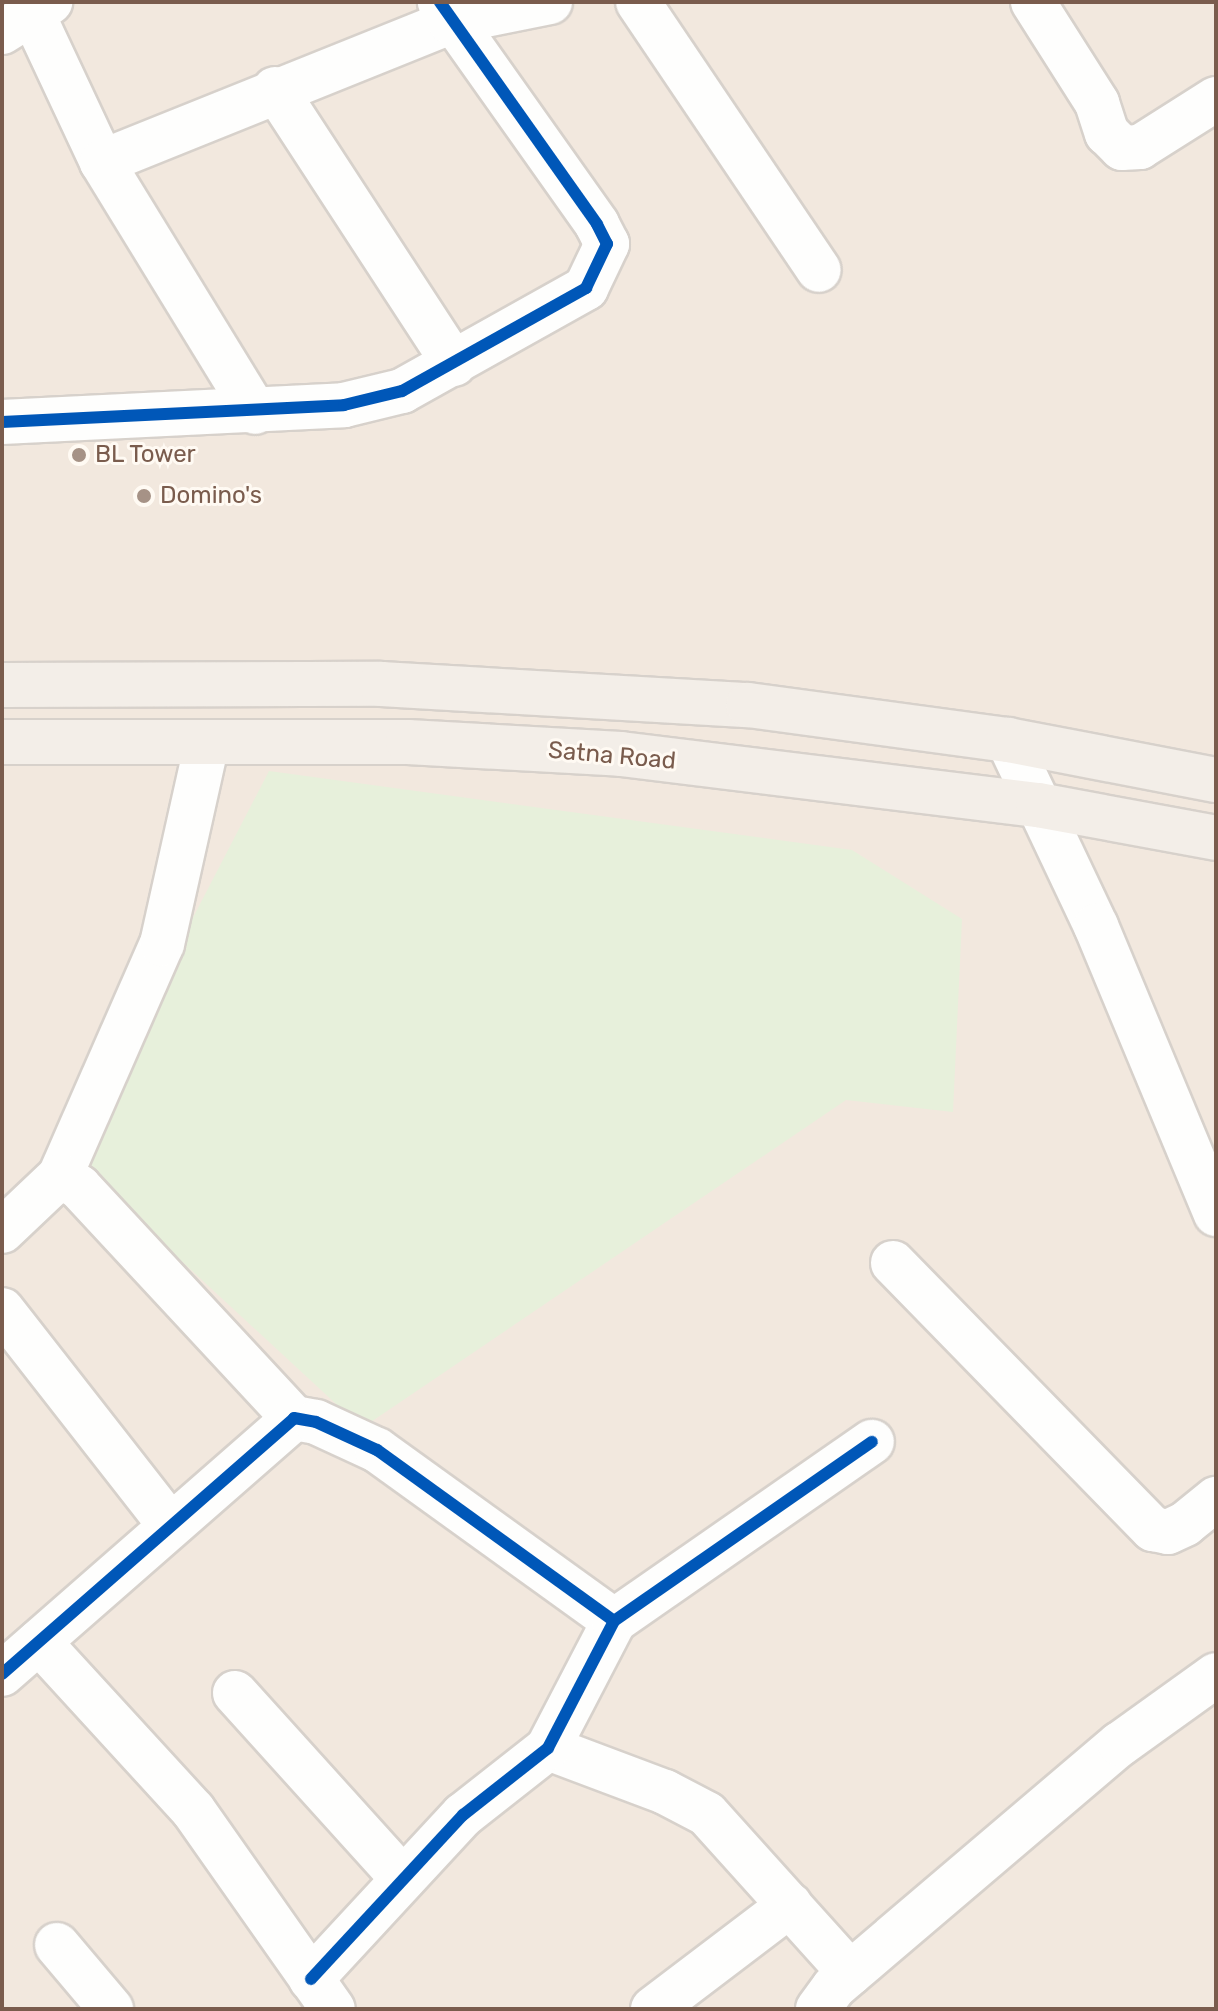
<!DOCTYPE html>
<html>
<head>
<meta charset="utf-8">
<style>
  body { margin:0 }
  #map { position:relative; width:1218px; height:2011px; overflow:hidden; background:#f9f5f0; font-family:Rubik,sans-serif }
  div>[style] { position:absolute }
  .residential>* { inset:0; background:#f2e8de; transform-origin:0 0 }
  .green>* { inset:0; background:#e7f0db }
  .roads { filter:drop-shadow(2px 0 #d7d1cb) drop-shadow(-2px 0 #d7d1cb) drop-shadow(0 2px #d7d1cb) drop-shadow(0 -2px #d7d1cb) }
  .minor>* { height:44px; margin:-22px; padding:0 22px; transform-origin:22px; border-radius:22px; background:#fefefd }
  .major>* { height:44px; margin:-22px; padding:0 22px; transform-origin:22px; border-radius:22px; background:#f3eee8 }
  .cycleway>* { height:12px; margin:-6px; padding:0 6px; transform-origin:6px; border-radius:6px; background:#0057b8 }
  .dots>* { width:22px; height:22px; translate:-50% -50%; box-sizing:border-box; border:4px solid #fffaf3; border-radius:50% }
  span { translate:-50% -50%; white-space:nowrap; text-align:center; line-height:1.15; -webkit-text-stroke:6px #fffaf3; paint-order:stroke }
  .poi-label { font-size:24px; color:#7a5c4d }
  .left { translate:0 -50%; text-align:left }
  .street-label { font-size:24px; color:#7a5c4d }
  .frame { position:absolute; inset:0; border:4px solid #7a5c4d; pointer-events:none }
</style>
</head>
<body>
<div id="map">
  <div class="residential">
    <i style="left:2px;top:2px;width:1214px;height:2007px"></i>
  </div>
  <div class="green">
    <i style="clip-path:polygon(269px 771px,852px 850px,962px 919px,953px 1112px,846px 1100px,362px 1428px,69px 1157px)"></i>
  </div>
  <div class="roads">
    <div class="minor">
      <i style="left:27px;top:2px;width:177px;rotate:64.9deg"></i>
      <i style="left:102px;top:162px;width:293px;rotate:58.5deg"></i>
      <i style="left:638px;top:2px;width:323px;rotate:56deg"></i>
      <i style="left:1033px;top:2px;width:120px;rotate:57.6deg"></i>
      <i style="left:1097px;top:103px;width:32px;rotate:72deg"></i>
      <i style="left:1107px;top:133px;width:21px;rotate:45deg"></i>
      <i style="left:1122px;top:148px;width:18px;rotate:-3deg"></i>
      <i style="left:1140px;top:147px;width:90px;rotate:-32.3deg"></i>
      <i style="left:2px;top:32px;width:57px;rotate:-32deg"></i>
      <i style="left:275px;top:89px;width:328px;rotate:56.9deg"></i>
      <i style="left:102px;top:162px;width:375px;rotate:-21.9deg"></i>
      <i style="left:450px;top:22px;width:102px;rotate:-11.3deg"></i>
      <i style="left:2px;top:422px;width:342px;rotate:-2.8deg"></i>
      <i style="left:344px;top:405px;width:60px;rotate:-13.6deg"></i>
      <i style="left:402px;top:391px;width:211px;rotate:-29.2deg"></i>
      <i style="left:586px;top:288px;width:49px;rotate:-64.5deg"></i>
      <i style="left:607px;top:244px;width:22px;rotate:-117deg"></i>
      <i style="left:597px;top:224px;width:272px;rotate:-125.3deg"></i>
      <i style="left:1008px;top:740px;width:206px;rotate:64.7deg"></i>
      <i style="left:1096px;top:926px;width:312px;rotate:67.4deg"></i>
      <i style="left:60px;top:1176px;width:253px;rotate:-66.3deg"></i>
      <i style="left:162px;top:944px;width:206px;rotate:-77.4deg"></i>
      <i style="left:2px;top:1231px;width:80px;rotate:-43.5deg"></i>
      <i style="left:60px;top:1176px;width:22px;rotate:30deg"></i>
      <i style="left:79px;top:1187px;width:316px;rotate:47.1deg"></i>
      <i style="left:893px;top:1263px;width:372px;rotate:45.7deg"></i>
      <i style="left:1153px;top:1529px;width:15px;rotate:11deg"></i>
      <i style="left:1168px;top:1532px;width:19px;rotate:-25deg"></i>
      <i style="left:1185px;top:1524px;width:40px;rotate:-39deg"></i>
      <i style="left:2px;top:1310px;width:273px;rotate:52deg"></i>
      <i style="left:39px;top:1642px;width:228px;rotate:47.5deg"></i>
      <i style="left:193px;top:1810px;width:243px;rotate:54.9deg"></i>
      <i style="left:2px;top:1674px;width:388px;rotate:-41.2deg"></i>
      <i style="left:294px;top:1418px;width:22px;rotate:10deg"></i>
      <i style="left:316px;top:1422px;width:67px;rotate:24.7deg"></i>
      <i style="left:377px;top:1450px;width:292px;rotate:35.8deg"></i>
      <i style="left:235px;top:1693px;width:249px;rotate:47.9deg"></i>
      <i style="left:548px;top:1748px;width:125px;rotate:20.6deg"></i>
      <i style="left:665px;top:1792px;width:47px;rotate:27.6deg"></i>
      <i style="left:707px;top:1814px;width:214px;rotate:48deg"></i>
      <i style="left:57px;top:1945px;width:84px;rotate:49.8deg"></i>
      <i style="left:311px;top:1979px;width:224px;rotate:-47.2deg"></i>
      <i style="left:463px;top:1815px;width:108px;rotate:-38.2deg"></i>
      <i style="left:548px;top:1748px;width:143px;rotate:-62.5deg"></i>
      <i style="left:614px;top:1621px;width:314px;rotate:-34.8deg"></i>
      <i style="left:653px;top:2009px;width:172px;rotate:-37.2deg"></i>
      <i style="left:818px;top:2009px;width:27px;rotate:-54deg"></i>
      <i style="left:834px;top:1987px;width:375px;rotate:-40.4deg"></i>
      <i style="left:1120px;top:1744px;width:118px;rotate:-35.7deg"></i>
    </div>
    <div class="major">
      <i style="left:2px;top:685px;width:379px;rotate:-0.2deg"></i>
      <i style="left:381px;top:684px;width:368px;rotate:3.3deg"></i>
      <i style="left:748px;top:705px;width:262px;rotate:7.7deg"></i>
      <i style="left:1008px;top:740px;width:212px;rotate:10.9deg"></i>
      <i style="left:2px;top:742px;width:406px"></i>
      <i style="left:408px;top:742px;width:213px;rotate:3.2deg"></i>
      <i style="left:621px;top:754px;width:420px;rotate:7deg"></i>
      <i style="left:1038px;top:805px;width:181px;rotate:10.5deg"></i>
    </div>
  </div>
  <div class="cycleway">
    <i style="left:2px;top:422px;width:342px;rotate:-2.8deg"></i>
    <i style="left:344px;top:405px;width:60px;rotate:-13.6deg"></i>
    <i style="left:402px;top:391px;width:211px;rotate:-29.2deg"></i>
    <i style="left:586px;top:288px;width:49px;rotate:-64.5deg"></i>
    <i style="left:607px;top:244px;width:22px;rotate:-117deg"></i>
    <i style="left:597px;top:224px;width:272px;rotate:-125.3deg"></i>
    <i style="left:2px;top:1674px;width:388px;rotate:-41.2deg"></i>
    <i style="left:294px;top:1418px;width:22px;rotate:10deg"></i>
    <i style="left:316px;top:1422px;width:67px;rotate:24.7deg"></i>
    <i style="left:377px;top:1450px;width:292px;rotate:35.8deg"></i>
    <i style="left:311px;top:1979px;width:224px;rotate:-47.2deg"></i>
    <i style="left:463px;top:1815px;width:108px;rotate:-38.2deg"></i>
    <i style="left:548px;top:1748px;width:143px;rotate:-62.5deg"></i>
    <i style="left:614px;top:1621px;width:314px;rotate:-34.8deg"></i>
  </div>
  <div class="dots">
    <i style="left:79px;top:455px;background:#a69286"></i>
    <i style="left:144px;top:496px;background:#a69286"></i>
  </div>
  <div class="poi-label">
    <span class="left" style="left:95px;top:455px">BL Tower</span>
    <span class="left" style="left:160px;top:496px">Domino's</span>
  </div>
  <div class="street-label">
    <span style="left:612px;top:756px;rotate:5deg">Satna Road</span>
  </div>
  <div class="frame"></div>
</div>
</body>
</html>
